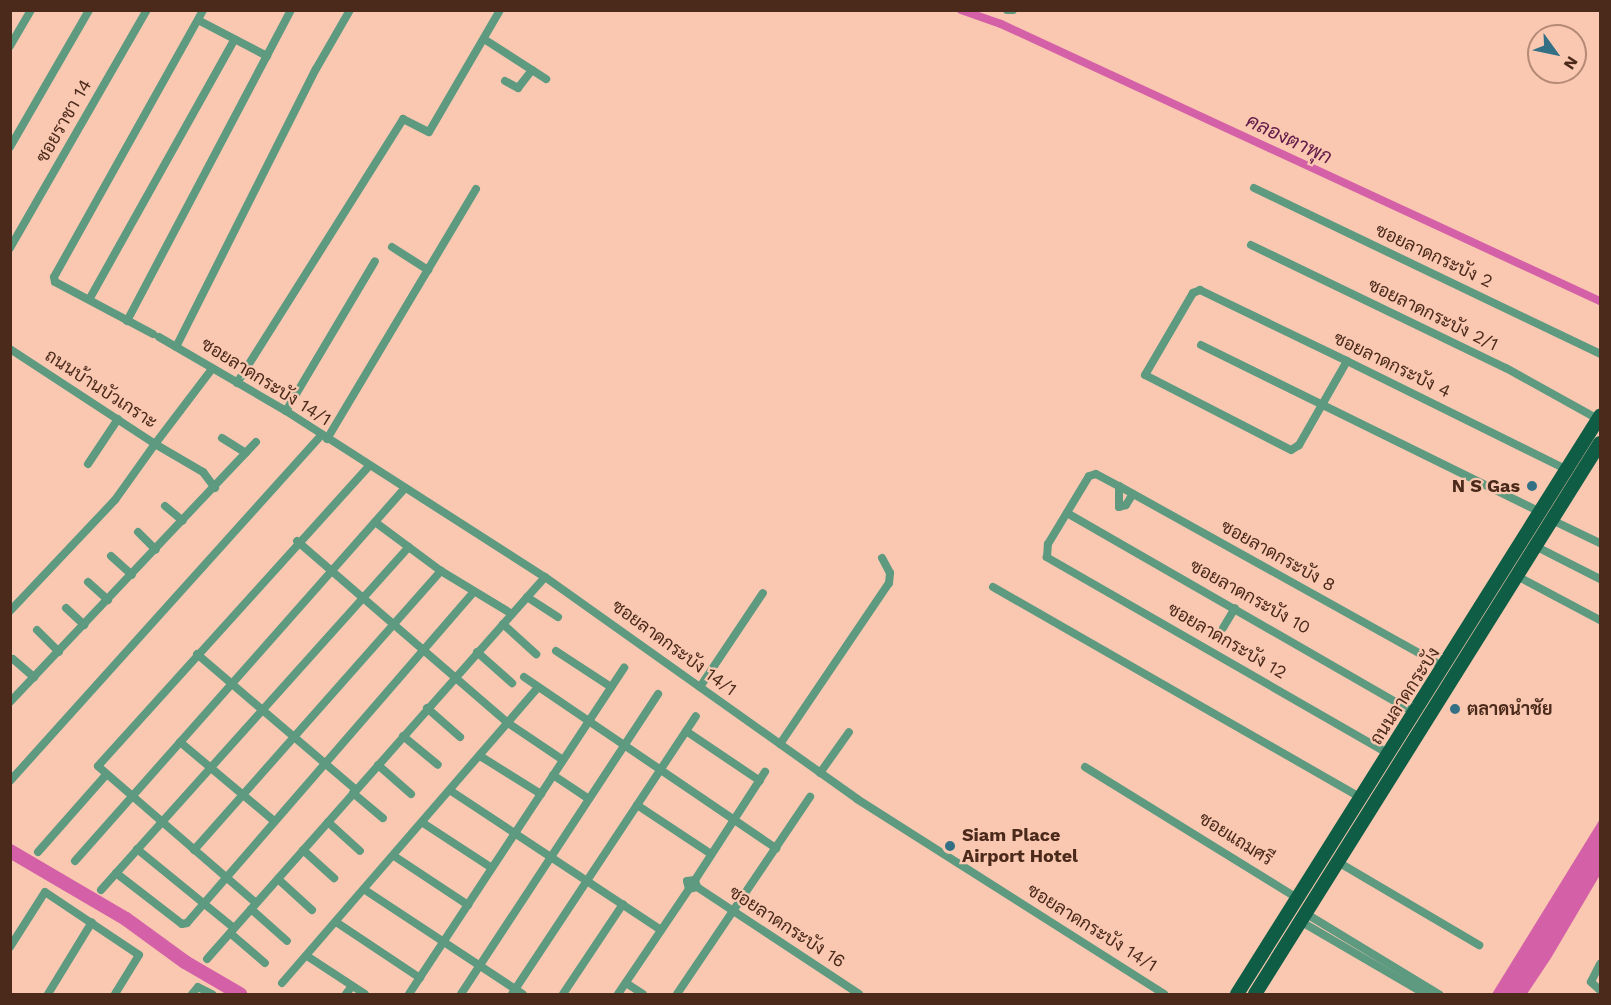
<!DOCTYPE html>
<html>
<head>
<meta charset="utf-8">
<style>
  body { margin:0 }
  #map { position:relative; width:1611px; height:1005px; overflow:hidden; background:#fac8b1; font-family:"Work Sans",Sarabun,sans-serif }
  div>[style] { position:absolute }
  .water>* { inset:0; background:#d461a7 }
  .canal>* { height:8px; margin:-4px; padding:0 4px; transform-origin:4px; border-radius:4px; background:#d461a7 }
  .river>* { height:14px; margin:-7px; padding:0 7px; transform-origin:7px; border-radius:7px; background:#d461a7 }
  .minor>* { height:8px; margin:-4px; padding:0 4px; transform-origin:4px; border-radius:4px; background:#5d9a80 }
  .primary>* { height:14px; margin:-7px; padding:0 7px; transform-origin:7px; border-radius:7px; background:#0e5d44 }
  .dots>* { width:16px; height:16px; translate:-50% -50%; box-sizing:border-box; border:3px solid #fac8b1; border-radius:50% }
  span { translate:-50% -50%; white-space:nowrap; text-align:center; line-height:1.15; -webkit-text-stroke:4.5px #fac8b1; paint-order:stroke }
  .street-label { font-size:18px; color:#4b2a1b }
  .poi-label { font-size:18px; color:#4b2a1b; font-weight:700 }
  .right { translate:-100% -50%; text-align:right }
  .left { translate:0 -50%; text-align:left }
  .water-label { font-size:20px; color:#621a48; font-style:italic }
  .frame { position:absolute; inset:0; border:12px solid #4b2a1b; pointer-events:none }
  .north { position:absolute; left:1527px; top:24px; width:60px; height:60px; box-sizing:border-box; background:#fac8b1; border:2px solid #b48975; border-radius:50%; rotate:123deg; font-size:16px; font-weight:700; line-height:24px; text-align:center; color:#4b2a1b }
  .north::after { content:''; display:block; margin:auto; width:21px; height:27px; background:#337086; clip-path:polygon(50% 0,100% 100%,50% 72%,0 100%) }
</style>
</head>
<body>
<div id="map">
  <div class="water">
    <i style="clip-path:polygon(1600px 819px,1600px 875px,1551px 958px,1527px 994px,1492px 994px)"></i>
  </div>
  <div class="canal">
    <i style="left:961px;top:10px;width:42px;rotate:19.3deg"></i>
    <i style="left:1001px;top:24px;width:660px;rotate:24.82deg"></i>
  </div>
  <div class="river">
    <i style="left:10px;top:851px;width:134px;rotate:30.4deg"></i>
    <i style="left:126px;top:919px;width:73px;rotate:36.1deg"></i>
    <i style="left:185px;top:962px;width:64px;rotate:30.2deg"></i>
  </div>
  <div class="minor">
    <i style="left:1007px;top:10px;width:6px"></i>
    <i style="left:198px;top:20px;width:78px;rotate:27.6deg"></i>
    <i style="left:484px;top:39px;width:74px;rotate:32.8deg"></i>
    <i style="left:10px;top:46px;width:42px;rotate:-59.7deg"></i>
    <i style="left:505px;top:81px;width:15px;rotate:28deg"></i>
    <i style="left:518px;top:88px;width:23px;rotate:-52deg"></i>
    <i style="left:10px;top:147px;width:158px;rotate:-60deg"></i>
    <i style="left:1254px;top:188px;width:384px;rotate:25.6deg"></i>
    <i style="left:1251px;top:245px;width:283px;rotate:25.8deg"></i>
    <i style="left:1506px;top:368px;width:105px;rotate:29deg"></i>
    <i style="left:392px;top:247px;width:43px;rotate:32.6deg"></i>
    <i style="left:10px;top:248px;width:275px;rotate:-60.1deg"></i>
    <i style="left:90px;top:298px;width:295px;rotate:-60.8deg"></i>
    <i style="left:127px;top:321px;width:352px;rotate:-62.2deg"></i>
    <i style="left:153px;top:334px;width:111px;rotate:-152deg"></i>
    <i style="left:55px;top:282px;width:5px;rotate:-101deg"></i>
    <i style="left:54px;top:277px;width:306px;rotate:-60.8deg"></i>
    <i style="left:159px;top:337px;width:147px;rotate:30.2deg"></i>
    <i style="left:286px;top:411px;width:308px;rotate:32.7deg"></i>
    <i style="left:545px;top:577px;width:383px;rotate:35.4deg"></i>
    <i style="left:857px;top:799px;width:364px;rotate:32.4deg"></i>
    <i style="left:1201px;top:345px;width:379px;rotate:26.2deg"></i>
    <i style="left:176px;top:347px;width:311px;rotate:-63.3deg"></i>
    <i style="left:316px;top:69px;width:68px;rotate:-60deg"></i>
    <i style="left:10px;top:349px;width:173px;rotate:33.2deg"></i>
    <i style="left:155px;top:444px;width:94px;rotate:-52.8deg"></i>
    <i style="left:1347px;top:361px;width:97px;rotate:119.7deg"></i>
    <i style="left:1299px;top:445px;width:9px;rotate:148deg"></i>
    <i style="left:1291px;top:450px;width:164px;rotate:-152.8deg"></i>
    <i style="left:1145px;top:375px;width:95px;rotate:-59.7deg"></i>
    <i style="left:1193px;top:293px;width:8px;rotate:-23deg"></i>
    <i style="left:1200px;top:290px;width:163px;rotate:25.8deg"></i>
    <i style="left:1347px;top:361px;width:246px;rotate:26.3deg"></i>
    <i style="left:237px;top:383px;width:312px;rotate:-57.8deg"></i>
    <i style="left:403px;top:119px;width:29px;rotate:27deg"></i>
    <i style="left:429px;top:132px;width:141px;rotate:-59.8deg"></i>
    <i style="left:286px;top:411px;width:174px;rotate:-59.3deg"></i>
    <i style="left:222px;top:438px;width:28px;rotate:32deg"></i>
    <i style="left:327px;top:439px;width:291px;rotate:-59.2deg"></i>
    <i style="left:88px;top:464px;width:54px;rotate:-56.3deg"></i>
    <i style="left:1119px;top:486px;width:21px;rotate:90deg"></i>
    <i style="left:1119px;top:507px;width:7px;rotate:-16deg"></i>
    <i style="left:1126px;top:505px;width:13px;rotate:-58deg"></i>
    <i style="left:165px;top:506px;width:23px;rotate:40deg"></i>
    <i style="left:1067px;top:513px;width:401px;rotate:29.9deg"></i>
    <i style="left:1554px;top:521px;width:51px;rotate:25.6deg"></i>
    <i style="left:375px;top:522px;width:82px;rotate:36.6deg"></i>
    <i style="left:441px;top:571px;width:83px;rotate:31.2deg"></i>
    <i style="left:138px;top:532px;width:25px;rotate:45deg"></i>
    <i style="left:297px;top:541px;width:279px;rotate:40.8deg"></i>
    <i style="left:508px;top:723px;width:66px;rotate:33.9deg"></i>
    <i style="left:1537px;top:547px;width:71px;rotate:26.9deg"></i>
    <i style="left:111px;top:556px;width:28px;rotate:42deg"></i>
    <i style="left:1519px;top:577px;width:92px;rotate:28deg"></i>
    <i style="left:88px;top:582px;width:27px;rotate:42deg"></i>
    <i style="left:993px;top:587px;width:424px;rotate:29.8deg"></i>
    <i style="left:527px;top:597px;width:37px;rotate:33deg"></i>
    <i style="left:66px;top:608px;width:25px;rotate:43deg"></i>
    <i style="left:10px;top:611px;width:153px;rotate:-46.6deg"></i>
    <i style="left:115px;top:500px;width:69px;rotate:-54.5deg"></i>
    <i style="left:155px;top:444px;width:56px;rotate:30.3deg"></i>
    <i style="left:203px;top:472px;width:20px;rotate:53deg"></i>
    <i style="left:503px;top:624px;width:45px;rotate:42.3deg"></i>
    <i style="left:1223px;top:628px;width:23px;rotate:-59deg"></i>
    <i style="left:37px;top:630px;width:31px;rotate:45deg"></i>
    <i style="left:556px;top:651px;width:66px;rotate:33.2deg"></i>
    <i style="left:477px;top:652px;width:47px;rotate:41.5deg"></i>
    <i style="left:197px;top:654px;width:209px;rotate:40.5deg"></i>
    <i style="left:13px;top:659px;width:28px;rotate:41deg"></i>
    <i style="left:524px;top:677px;width:305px;rotate:34.2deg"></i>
    <i style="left:700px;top:687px;width:113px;rotate:-56.2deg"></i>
    <i style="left:10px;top:702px;width:358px;rotate:-46.6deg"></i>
    <i style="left:427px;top:708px;width:44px;rotate:41.3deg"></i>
    <i style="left:686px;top:731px;width:89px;rotate:34deg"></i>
    <i style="left:403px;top:736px;width:45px;rotate:39.6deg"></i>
    <i style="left:180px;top:742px;width:123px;rotate:40deg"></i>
    <i style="left:780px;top:744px;width:194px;rotate:-55.9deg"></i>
    <i style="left:889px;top:583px;width:10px;rotate:-84deg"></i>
    <i style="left:890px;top:573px;width:17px;rotate:-118deg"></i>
    <i style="left:1389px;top:754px;width:395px;rotate:-150.1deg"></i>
    <i style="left:1047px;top:557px;width:13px;rotate:-86deg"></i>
    <i style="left:1048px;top:544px;width:79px;rotate:-58.9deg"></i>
    <i style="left:1089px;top:476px;width:7px;rotate:-16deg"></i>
    <i style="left:1096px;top:474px;width:26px;rotate:28deg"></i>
    <i style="left:1119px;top:486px;width:372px;rotate:29.1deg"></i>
    <i style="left:480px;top:756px;width:72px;rotate:31.9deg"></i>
    <i style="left:378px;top:765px;width:44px;rotate:41.3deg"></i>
    <i style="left:1085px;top:767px;width:249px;rotate:31.7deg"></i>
    <i style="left:820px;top:773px;width:50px;rotate:-54.7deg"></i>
    <i style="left:553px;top:775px;width:43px;rotate:33.7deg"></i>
    <i style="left:10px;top:781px;width:466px;rotate:-48deg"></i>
    <i style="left:451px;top:791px;width:252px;rotate:33.5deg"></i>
    <i style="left:353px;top:793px;width:39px;rotate:40deg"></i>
    <i style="left:637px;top:805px;width:89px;rotate:33.5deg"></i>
    <i style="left:328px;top:822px;width:43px;rotate:42.2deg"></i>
    <i style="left:423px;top:823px;width:82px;rotate:33.1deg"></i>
    <i style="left:137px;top:849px;width:125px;rotate:39.2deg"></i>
    <i style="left:194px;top:850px;width:373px;rotate:-48.5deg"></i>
    <i style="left:303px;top:850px;width:42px;rotate:42.1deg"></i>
    <i style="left:38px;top:852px;width:101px;rotate:-48.6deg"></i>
    <i style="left:394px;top:856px;width:89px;rotate:33.5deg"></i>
    <i style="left:75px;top:861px;width:497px;rotate:-48.5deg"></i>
    <i style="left:1338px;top:862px;width:164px;rotate:30.5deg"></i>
    <i style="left:116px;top:873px;width:83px;rotate:37.7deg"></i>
    <i style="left:182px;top:924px;width:5px;rotate:-11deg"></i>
    <i style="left:187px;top:923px;width:438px;rotate:-49.1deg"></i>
    <i style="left:278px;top:879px;width:46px;rotate:42.4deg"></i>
    <i style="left:695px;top:880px;width:7px;rotate:74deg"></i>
    <i style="left:697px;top:887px;width:8px;rotate:166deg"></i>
    <i style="left:689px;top:889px;width:8px;rotate:-104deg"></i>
    <i style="left:687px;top:881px;width:8px;rotate:-7deg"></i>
    <i style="left:695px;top:880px;width:129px;rotate:-57.1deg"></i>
    <i style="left:697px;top:887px;width:194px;rotate:33.4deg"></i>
    <i style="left:101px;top:890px;width:461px;rotate:-48.1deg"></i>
    <i style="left:365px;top:890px;width:189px;rotate:33.4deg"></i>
    <i style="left:256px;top:903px;width:209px;rotate:-139.1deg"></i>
    <i style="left:98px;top:766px;width:404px;rotate:-47.9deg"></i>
    <i style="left:251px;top:909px;width:48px;rotate:41.6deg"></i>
    <i style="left:1305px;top:913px;width:157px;rotate:31.2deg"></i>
    <i style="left:1300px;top:921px;width:145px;rotate:30.3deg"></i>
    <i style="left:336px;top:922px;width:101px;rotate:33.7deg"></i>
    <i style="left:230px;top:933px;width:46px;rotate:40.6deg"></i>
    <i style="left:10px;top:947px;width:65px;rotate:-57.5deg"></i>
    <i style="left:45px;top:892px;width:113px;rotate:33.8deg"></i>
    <i style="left:139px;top:955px;width:46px;rotate:121.6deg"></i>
    <i style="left:307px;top:956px;width:69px;rotate:33.2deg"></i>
    <i style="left:207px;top:959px;width:510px;rotate:-48.5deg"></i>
    <i style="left:1600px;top:964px;width:20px;rotate:117deg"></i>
    <i style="left:1591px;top:982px;width:12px;rotate:42deg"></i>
    <i style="left:282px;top:983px;width:391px;rotate:-49.1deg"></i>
    <i style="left:626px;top:983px;width:20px;rotate:33deg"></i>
    <i style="left:48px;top:994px;width:84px;rotate:-58.6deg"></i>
    <i style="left:192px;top:994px;width:9px;rotate:-49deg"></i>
    <i style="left:198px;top:987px;width:16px;rotate:27deg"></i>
    <i style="left:346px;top:994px;width:10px;rotate:-53deg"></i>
    <i style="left:409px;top:994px;width:391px;rotate:-56.6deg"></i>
    <i style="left:461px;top:994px;width:359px;rotate:-56.7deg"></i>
    <i style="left:512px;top:994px;width:333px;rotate:-56.5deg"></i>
    <i style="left:563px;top:994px;width:108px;rotate:-56.3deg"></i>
    <i style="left:618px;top:994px;width:127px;rotate:-55.9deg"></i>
    <i style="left:677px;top:994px;width:238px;rotate:-56deg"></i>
  </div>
  <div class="primary">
    <i style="left:1237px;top:994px;width:683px;rotate:-57.87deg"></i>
    <i style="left:1255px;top:994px;width:650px;rotate:-57.95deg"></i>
  </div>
  <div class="dots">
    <i style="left:1532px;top:486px;background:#337086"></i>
    <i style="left:1455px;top:709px;background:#337086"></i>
    <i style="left:950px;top:846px;background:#337086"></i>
  </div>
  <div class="street-label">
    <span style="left:64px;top:121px;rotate:-60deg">ซอยราชา 14</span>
    <span style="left:1434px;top:256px;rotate:25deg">ซอยลาดกระบัง 2</span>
    <span style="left:1433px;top:315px;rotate:26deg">ซอยลาดกระบัง 2/1</span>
    <span style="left:1392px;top:365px;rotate:26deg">ซอยลาดกระบัง 4</span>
    <span style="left:266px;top:382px;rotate:32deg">ซอยลาดกระบัง 14/1</span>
    <span style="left:101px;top:389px;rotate:33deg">ถนนบ้านบัวเกราะ</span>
    <span style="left:1278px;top:556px;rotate:29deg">ซอยลาดกระบัง 8</span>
    <span style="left:1250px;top:597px;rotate:29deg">ซอยลาดกระบัง 10</span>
    <span style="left:1227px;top:641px;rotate:30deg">ซอยลาดกระบัง 12</span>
    <span style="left:674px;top:648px;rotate:36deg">ซอยลาดกระบัง 14/1</span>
    <span style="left:1405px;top:696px;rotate:-57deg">ถนนลาดกระบัง</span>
    <span style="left:1236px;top:839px;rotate:32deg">ซอยแถมศรี</span>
    <span style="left:787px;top:927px;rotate:33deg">ซอยลาดกระบัง 16</span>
    <span style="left:1092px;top:928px;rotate:32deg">ซอยลาดกระบัง 14/1</span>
  </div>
  <div class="poi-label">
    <span class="right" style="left:1520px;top:486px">N S Gas</span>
    <span class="left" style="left:1467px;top:709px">ตลาดนำชัย</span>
    <span class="left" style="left:962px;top:846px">Siam Place<br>Airport Hotel</span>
  </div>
  <div class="water-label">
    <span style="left:1289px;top:139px;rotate:25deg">คลองตาพุก</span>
  </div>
  <div class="frame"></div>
  <div class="north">N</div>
</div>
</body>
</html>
